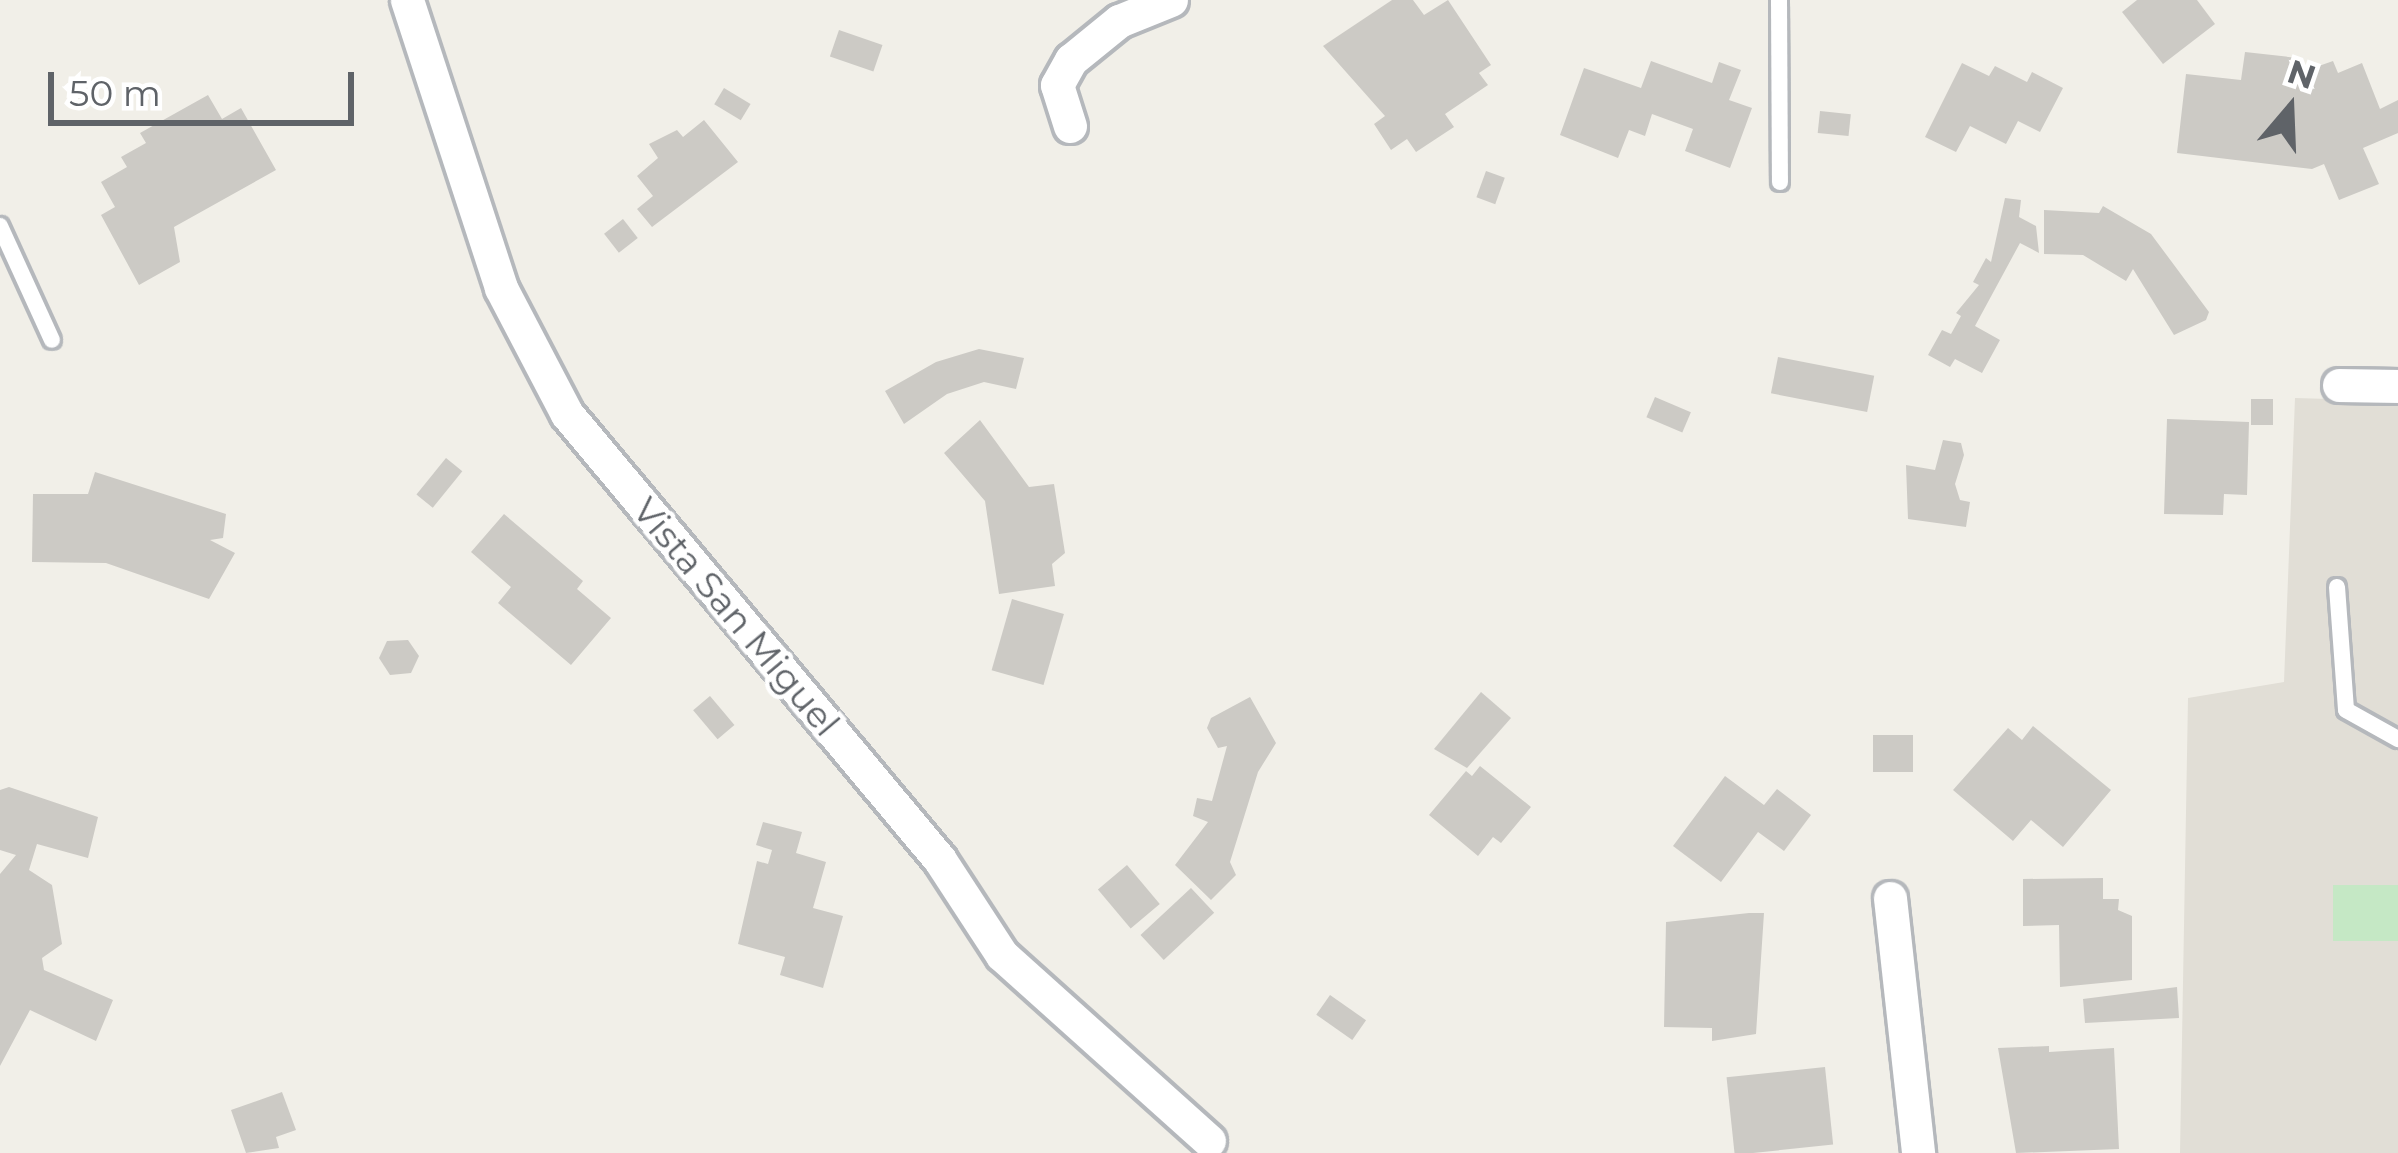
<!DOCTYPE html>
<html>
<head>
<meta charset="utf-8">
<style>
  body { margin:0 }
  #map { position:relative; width:2398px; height:1153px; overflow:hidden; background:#f1efe8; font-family:Montserrat,sans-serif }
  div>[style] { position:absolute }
  .education>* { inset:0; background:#e1ded6 }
  .green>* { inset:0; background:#c5e8c5; transform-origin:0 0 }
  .building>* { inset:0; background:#cccac5; transform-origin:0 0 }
  .roads { filter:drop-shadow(3px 0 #b5b8bc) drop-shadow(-3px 0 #b5b8bc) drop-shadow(0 3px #b5b8bc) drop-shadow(0 -3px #b5b8bc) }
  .service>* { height:16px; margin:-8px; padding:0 8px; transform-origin:8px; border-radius:8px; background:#fff }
  .minor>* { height:33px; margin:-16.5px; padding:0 16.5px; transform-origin:16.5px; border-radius:16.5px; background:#fff }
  span { translate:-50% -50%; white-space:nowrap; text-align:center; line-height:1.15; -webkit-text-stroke:9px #fff; paint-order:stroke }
  .street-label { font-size:36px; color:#5f6368 }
  .north { position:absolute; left:2230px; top:48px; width:120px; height:120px; -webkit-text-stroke:9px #fff; paint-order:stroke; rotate:19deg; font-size:33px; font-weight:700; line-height:48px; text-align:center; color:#5f6368 }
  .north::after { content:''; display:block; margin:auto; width:42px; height:54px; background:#5f6368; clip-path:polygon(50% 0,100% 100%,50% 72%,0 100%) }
  .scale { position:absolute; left:48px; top:72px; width:306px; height:54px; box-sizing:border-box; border:6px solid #5f6368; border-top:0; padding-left:15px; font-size:36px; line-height:42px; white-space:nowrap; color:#5f6368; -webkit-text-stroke:9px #fff; paint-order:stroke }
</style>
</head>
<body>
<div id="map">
  <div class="education">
    <i style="clip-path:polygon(2295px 398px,2398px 401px,2398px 1153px,2180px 1153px,2188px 698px,2284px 682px)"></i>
  </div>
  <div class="green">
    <i style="left:2398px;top:885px;width:56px;height:65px;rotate:90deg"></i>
  </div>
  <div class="building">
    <i style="clip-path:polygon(1392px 0,1413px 0,1424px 15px,1448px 0,1491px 65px,1479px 73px,1488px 85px,1445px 114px,1454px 127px,1416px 152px,1407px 139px,1391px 150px,1374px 124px,1385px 116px,1323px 46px)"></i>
    <i style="clip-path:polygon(2137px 0,2197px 0,2215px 24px,2163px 64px,2122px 12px)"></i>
    <i style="left:839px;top:30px;width:46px;height:28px;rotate:19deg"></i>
    <i style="clip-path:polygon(2245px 52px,2298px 58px,2296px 74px,2333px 61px,2338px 73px,2362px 63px,2380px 109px,2398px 100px,2398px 133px,2363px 148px,2379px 184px,2339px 200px,2324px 164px,2312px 169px,2177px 153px,2186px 74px,2241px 80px)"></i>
    <i style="clip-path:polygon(1651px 61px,1712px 83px,1719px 62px,1741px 70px,1729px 100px,1752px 108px,1730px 168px,1685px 151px,1693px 129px,1652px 114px,1645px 136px,1629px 130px,1618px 158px,1560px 135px,1584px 68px,1641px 88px)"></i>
    <i style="clip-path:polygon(1962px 63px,1989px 76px,1995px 66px,2027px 82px,2032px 72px,2063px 88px,2040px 132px,2018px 121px,2006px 144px,1970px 126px,1956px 152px,1925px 137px)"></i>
    <i style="left:724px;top:88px;width:31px;height:19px;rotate:31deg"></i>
    <i style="clip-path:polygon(208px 95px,222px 119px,241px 108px,276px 170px,174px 227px,180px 262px,139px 285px,101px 215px,115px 207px,101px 182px,127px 167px,121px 157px,146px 143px,140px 133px)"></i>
    <i style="left:1820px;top:111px;width:31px;height:22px;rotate:6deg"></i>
    <i style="clip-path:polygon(704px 120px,738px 162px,652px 227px,637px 209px,653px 196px,637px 176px,658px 158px,649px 144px,677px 130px,683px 137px)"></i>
    <i style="left:1486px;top:171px;width:20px;height:28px;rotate:20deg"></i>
    <i style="clip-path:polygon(2005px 198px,2021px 200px,2019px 217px,2036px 226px,2039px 253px,2020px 243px,1975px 326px,2000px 340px,1982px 373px,1955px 359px,1950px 367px,1928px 355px,1942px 330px,1951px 334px,1961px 316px,1956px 313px,1979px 285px,1973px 282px,1986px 258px,1991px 262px)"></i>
    <i style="clip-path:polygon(2103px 206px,2151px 234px,2209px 312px,2206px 320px,2174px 335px,2133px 269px,2126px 281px,2083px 255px,2044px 254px,2044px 210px,2099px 213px)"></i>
    <i style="left:623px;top:219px;width:24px;height:24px;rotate:52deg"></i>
    <i style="clip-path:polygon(979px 349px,1024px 358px,1016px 389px,984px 382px,947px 394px,904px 424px,885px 391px,936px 362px)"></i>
    <i style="left:1778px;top:357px;width:98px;height:37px;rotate:11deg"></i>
    <i style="left:1655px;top:397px;width:39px;height:22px;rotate:23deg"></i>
    <i style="left:2251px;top:399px;width:22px;height:26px"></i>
    <i style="clip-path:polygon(2167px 419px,2249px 422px,2247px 495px,2224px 494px,2223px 515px,2164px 514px)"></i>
    <i style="clip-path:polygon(980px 420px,1029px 487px,1054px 484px,1065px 553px,1052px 564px,1055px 586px,999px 594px,985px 501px,944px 453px)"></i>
    <i style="clip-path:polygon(1943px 440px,1961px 443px,1964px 455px,1955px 484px,1960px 500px,1970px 502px,1966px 527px,1908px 519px,1906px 465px,1935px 470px)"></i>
    <i style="left:446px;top:458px;width:21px;height:47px;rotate:39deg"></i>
    <i style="clip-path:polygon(95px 472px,226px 514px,223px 538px,210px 540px,235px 553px,209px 599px,106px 563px,32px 562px,33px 494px,88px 494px)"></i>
    <i style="clip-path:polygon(504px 514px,583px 581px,577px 589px,611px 618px,571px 665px,498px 603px,511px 587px,471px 552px)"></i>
    <i style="left:1012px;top:599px;width:54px;height:74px;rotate:16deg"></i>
    <i style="clip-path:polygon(408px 640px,419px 656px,411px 673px,390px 675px,379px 658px,387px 641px)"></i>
    <i style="clip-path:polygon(1481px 692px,1511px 718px,1467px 768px,1434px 749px)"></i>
    <i style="left:710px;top:696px;width:38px;height:22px;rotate:50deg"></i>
    <i style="clip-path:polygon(1250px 697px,1276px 743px,1258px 772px,1230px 862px,1236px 875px,1211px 900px,1175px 865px,1208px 822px,1193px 816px,1197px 798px,1212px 801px,1227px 746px,1218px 748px,1207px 728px,1211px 718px)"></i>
    <i style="clip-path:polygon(2033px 726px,2111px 790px,2063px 847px,2031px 820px,2013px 841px,1953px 790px,2008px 728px,2022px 740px)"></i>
    <i style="left:1913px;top:735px;width:37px;height:40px;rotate:90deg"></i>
    <i style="clip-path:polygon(1480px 766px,1531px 807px,1501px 843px,1493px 837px,1478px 856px,1429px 815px,1466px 771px,1472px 776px)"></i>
    <i style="clip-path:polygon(1725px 776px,1764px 805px,1777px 789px,1811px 815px,1784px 851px,1758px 832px,1721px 882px,1673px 846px)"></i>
    <i style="clip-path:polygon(9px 787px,98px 817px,88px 858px,37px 844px,29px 870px,52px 885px,62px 944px,42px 958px,44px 970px,113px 1000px,96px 1041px,30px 1010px,0 1066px,0 874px,16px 855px,0 850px,0 790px)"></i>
    <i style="clip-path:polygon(763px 822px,802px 832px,796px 853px,826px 862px,813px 908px,843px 916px,823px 988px,780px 975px,785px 957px,738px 944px,757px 861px,768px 864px,772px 850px,756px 845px)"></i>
    <i style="left:1127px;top:865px;width:51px;height:38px;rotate:50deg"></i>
    <i style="clip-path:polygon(2103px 878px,2103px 899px,2119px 899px,2118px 910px,2132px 916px,2132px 980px,2060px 987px,2059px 925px,2023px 926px,2023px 879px)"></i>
    <i style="left:1191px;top:888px;width:34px;height:69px;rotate:47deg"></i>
    <i style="clip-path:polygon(1749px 913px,1764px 913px,1756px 1034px,1712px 1041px,1712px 1028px,1664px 1027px,1666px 922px)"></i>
    <i style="clip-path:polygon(2177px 987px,2179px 1018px,2085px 1023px,2083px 999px)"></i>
    <i style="left:1330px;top:995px;width:44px;height:24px;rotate:35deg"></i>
    <i style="clip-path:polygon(2049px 1046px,2049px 1052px,2114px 1048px,2119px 1149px,2016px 1153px,1998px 1048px)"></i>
    <i style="left:1825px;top:1067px;width:78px;height:99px;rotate:84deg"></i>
    <i style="clip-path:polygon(282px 1092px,296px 1130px,276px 1137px,279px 1148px,246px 1153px,231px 1110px)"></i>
  </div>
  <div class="roads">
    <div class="service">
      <i style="left:1779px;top:0;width:182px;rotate:89.7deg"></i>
      <i style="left:0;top:226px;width:125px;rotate:65.5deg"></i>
      <i style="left:2337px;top:587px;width:123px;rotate:85.8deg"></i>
      <i style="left:2346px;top:710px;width:60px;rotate:29.1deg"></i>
    </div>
    <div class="minor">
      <i style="left:407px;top:0;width:303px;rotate:71.9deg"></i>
      <i style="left:501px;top:288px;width:142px;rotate:62.4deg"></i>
      <i style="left:567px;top:414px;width:581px;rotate:50.09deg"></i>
      <i style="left:940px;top:860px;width:113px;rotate:56.9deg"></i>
      <i style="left:1002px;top:955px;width:278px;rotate:41.9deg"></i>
      <i style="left:1070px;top:126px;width:43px;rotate:-107.6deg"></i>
      <i style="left:1057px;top:85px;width:29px;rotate:-61deg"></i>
      <i style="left:1071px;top:60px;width:62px;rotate:-39.1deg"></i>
      <i style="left:1119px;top:21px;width:56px;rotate:-22deg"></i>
      <i style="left:2339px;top:385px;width:59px;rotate:1deg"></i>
      <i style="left:1890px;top:898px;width:257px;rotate:83.7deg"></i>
    </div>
  </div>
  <div class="street-label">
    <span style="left:736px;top:617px;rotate:50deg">Vista San Miguel</span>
  </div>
  <div class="north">N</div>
  <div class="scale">50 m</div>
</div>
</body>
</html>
